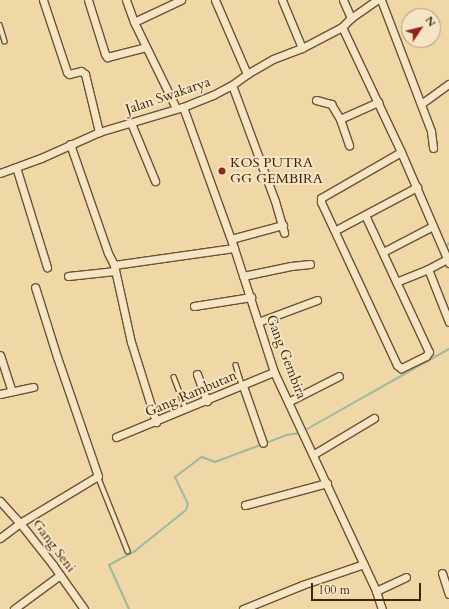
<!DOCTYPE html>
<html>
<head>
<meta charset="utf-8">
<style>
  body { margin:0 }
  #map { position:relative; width:449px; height:609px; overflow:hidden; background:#f0d7a6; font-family:Cardo,serif }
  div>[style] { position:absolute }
  .stream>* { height:2px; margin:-1px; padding:0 1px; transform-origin:1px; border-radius:1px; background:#9bbaa1 }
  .roads { filter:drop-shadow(1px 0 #6b5232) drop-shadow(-1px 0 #6b5232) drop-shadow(0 1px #6b5232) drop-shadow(0 -1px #6b5232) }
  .lane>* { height:3.5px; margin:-1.75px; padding:0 1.75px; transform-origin:1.75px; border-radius:1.75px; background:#f5e5c5 }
  .street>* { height:7px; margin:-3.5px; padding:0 3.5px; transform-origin:3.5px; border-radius:3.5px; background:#f5e5c5 }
  .dots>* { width:11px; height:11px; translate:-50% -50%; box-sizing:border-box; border:2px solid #f5e5c5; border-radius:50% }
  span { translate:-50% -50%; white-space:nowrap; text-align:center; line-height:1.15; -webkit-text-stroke:4px #f5e5c5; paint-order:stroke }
  .street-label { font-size:14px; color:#3f250b }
  .poi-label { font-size:14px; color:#3f250b }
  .left { translate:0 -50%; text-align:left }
  .north { position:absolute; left:401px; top:8px; width:40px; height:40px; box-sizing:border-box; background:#f5e5c5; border:1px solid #ac987b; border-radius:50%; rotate:55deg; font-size:11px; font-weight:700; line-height:16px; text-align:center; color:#3f250b }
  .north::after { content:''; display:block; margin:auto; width:14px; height:18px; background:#8f2418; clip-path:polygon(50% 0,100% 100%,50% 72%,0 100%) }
  .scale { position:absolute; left:311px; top:583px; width:110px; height:18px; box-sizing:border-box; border:2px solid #3f250b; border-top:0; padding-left:5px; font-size:12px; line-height:14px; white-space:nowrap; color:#3f250b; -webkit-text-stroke:3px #f5e5c5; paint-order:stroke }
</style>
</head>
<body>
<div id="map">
  <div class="stream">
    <i style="left:447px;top:250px;width:3px;rotate:-108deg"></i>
    <i style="left:446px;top:247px;width:5px;rotate:-53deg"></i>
    <i style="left:307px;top:429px;width:163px;rotate:-29.4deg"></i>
    <i style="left:129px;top:609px;width:48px;rotate:-114.4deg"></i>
    <i style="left:109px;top:565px;width:30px;rotate:-28deg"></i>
    <i style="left:135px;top:551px;width:65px;rotate:-38.8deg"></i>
    <i style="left:186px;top:510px;width:6px;rotate:-72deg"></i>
    <i style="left:188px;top:504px;width:30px;rotate:-116deg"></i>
    <i style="left:175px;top:477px;width:34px;rotate:-37deg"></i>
    <i style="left:202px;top:457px;width:14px;rotate:21deg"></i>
    <i style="left:215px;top:462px;width:77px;rotate:-20.6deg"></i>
    <i style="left:287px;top:435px;width:13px;rotate:-9deg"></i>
  </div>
  <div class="roads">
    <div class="lane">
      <i style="left:0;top:25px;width:17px;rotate:73deg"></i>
      <i style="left:236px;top:365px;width:21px;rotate:73deg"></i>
      <i style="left:174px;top:377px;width:34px;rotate:69deg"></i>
      <i style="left:98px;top:476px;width:81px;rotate:68.2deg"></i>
    </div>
    <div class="street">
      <i style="left:43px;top:0;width:76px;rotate:71.6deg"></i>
      <i style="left:67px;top:72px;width:3px;rotate:45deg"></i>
      <i style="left:69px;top:74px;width:12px;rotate:-14deg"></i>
      <i style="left:81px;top:71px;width:5px;rotate:37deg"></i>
      <i style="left:85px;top:74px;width:60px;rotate:76.4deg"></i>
      <i style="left:88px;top:0;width:57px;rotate:72.5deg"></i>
      <i style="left:105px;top:54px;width:4px;rotate:56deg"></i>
      <i style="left:107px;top:57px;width:40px;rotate:-14.4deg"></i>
      <i style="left:126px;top:0;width:23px;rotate:70deg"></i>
      <i style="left:134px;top:22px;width:96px;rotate:64deg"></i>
      <i style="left:215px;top:0;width:81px;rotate:66.6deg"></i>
      <i style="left:282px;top:0;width:52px;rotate:67.4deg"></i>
      <i style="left:343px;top:0;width:20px;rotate:66deg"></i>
      <i style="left:381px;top:0;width:140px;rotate:69.1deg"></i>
      <i style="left:431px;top:131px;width:17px;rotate:83deg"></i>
      <i style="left:134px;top:22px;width:52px;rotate:-25.1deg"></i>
      <i style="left:342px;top:27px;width:138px;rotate:64.7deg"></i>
      <i style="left:401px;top:152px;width:121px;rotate:66.6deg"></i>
      <i style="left:232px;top:85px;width:124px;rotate:69.7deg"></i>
      <i style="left:275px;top:201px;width:33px;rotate:74deg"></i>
      <i style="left:316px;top:100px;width:16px;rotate:15deg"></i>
      <i style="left:331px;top:104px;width:17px;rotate:59deg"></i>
      <i style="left:340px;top:119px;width:28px;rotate:71deg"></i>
      <i style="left:421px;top:104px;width:34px;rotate:-36deg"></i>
      <i style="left:183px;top:107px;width:150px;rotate:70.1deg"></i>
      <i style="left:234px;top:248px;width:130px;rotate:72.1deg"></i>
      <i style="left:274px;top:372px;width:242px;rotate:65deg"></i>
      <i style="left:376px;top:591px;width:19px;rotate:72deg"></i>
      <i style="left:340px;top:119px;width:42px;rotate:-24.1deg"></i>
      <i style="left:131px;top:123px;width:63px;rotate:67.5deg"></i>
      <i style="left:70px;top:144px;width:115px;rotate:70.8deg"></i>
      <i style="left:108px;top:253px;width:13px;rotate:63deg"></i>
      <i style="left:114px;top:265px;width:121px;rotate:-8.1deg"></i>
      <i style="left:16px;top:167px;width:105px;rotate:72.8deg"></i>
      <i style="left:0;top:173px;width:44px;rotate:-20.1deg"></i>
      <i style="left:41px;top:158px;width:64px;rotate:-24.1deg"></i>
      <i style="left:99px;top:132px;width:88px;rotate:-16.6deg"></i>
      <i style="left:183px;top:107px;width:32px;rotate:-22deg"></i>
      <i style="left:213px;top:95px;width:21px;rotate:-28deg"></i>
      <i style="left:232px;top:85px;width:19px;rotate:-36deg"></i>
      <i style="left:247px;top:74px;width:30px;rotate:-30deg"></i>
      <i style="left:273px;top:59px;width:31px;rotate:-21deg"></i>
      <i style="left:302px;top:48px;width:45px;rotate:-27.7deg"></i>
      <i style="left:342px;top:27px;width:13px;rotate:-45deg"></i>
      <i style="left:351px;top:18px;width:32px;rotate:-35deg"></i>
      <i style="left:365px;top:215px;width:151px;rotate:65deg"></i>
      <i style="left:429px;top:352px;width:5px;rotate:127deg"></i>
      <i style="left:426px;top:356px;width:28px;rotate:154deg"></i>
      <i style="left:401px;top:368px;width:5px;rotate:-143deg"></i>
      <i style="left:397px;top:365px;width:180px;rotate:-115deg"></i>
      <i style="left:321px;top:202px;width:4px;rotate:-90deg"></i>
      <i style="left:321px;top:198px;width:92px;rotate:-29.9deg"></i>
      <i style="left:336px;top:230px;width:92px;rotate:-28deg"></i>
      <i style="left:231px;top:239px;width:54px;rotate:-15.1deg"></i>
      <i style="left:383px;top:252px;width:56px;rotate:-27.5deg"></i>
      <i style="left:447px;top:259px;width:21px;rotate:152deg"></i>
      <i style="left:428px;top:269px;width:57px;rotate:68.4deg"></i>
      <i style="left:114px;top:265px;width:79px;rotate:77.6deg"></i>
      <i style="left:131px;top:342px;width:84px;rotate:72.6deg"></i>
      <i style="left:68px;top:276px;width:47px;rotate:-6.1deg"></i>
      <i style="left:243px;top:276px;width:49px;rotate:-11.8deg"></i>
      <i style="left:291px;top:266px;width:19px;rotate:-6deg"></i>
      <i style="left:396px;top:282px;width:35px;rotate:-22deg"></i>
      <i style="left:194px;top:306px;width:58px;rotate:-9deg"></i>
      <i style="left:258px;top:322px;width:63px;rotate:-20.4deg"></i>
      <i style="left:0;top:355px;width:38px;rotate:72deg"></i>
      <i style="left:197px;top:374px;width:29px;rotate:70deg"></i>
      <i style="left:243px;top:386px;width:60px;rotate:70.7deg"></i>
      <i style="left:0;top:394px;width:34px;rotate:-12deg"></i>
      <i style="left:288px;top:402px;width:57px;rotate:-27deg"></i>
      <i style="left:116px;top:437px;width:171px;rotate:-22.4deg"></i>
      <i style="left:314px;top:454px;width:70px;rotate:-31deg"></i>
      <i style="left:0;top:501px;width:30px;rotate:48deg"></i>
      <i style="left:20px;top:523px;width:53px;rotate:51.8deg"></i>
      <i style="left:53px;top:565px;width:54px;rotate:54.8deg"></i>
      <i style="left:245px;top:505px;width:85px;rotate:-15deg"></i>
      <i style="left:0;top:538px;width:25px;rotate:-37deg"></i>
      <i style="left:20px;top:523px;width:91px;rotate:-31.1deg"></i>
      <i style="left:98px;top:476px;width:126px;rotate:-109deg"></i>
      <i style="left:57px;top:357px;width:73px;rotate:-107.4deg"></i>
      <i style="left:442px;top:573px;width:22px;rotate:72deg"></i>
      <i style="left:376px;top:591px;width:33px;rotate:-25deg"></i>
      <i style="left:14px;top:609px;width:57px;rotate:-36.5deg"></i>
      <i style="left:243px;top:609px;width:64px;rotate:-22.1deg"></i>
      <i style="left:302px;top:585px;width:65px;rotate:-18.7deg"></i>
    </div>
  </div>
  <div class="dots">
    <i style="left:222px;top:171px;background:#8f2418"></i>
  </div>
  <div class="street-label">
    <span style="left:168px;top:96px;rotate:-19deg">Jalan Swakarya</span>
    <span style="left:286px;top:357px;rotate:69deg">Gang Gembira</span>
    <span style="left:191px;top:394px;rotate:-23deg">Gang Rambutan</span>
    <span style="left:54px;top:546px;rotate:53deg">Gang Seni</span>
  </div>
  <div class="poi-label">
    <span class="left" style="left:230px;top:171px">KOS PUTRA<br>GG GEMBIRA</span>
  </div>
  <div class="north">N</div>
  <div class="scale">100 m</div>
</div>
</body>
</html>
